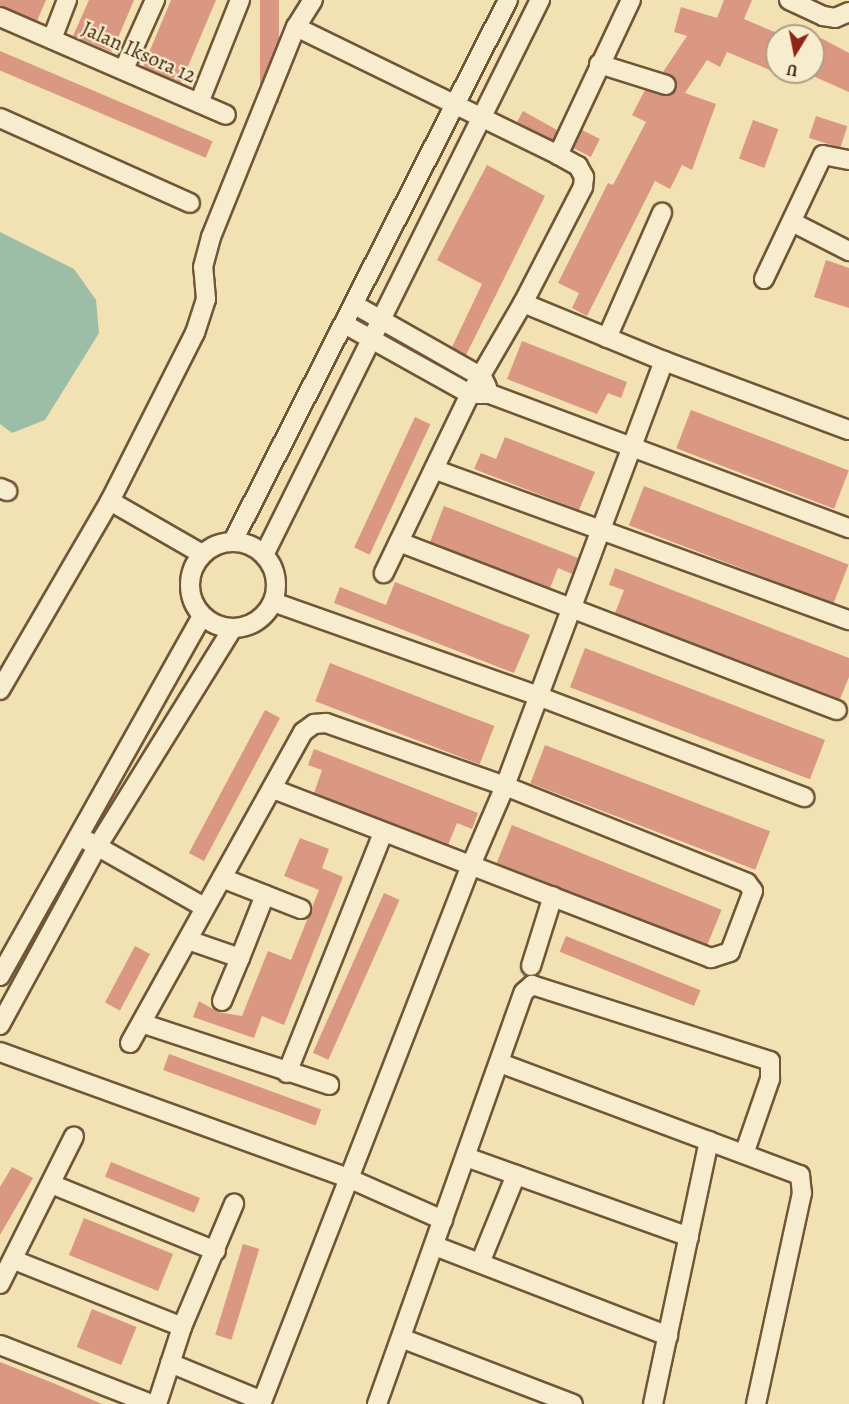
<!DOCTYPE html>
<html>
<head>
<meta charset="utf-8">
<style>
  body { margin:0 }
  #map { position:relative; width:849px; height:1404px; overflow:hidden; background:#f2e1b2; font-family:Alegreya,serif }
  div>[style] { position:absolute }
  .water>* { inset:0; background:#9cbea6 }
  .building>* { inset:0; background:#da9781; transform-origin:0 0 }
  .roads { filter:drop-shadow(2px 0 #705637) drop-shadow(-2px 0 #705637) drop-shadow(0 2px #705637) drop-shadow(0 -2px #705637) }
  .minor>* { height:18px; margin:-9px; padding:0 9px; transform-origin:9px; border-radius:9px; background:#f7eccd }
  .minor>.ring { margin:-9px; padding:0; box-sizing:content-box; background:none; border:18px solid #f7eccd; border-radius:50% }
  span { translate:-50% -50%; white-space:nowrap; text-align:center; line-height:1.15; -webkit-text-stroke:4.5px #f7eccd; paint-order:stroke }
  .street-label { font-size:21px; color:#44280e }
  .north { position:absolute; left:765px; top:24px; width:60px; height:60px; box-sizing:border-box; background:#f7eccd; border:2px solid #af9e81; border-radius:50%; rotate:190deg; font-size:16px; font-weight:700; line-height:24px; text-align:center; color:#44280e }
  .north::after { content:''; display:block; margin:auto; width:21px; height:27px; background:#8f2418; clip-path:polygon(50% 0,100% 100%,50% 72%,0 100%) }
</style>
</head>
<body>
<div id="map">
  <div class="water">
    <i style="clip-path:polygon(0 232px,74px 269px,96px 300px,99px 333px,45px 420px,12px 433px,0 424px)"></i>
  </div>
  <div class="building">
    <i style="clip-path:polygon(0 0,46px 0,37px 21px,0 6px)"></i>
    <i style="clip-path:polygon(89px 0,134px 0,112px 52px,73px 36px)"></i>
    <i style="clip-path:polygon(171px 0,216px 0,181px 83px,143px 67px)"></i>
    <i style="left:260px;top:0;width:19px;height:103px"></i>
    <i style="clip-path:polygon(724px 0,752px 0,744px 19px,777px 33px,777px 73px,727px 52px,720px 67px,707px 60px,685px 93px,716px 104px,692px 170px,682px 165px,670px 189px,655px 181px,587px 316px,572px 308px,579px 293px,558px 283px,608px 183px,613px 185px,646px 122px,632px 115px,645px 90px,668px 96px,676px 89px,675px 78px,663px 72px,687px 36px,674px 32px,681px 7px,717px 18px)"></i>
    <i style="clip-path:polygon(821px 38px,849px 53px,849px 92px,813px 76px,813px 54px)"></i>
    <i style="left:0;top:51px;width:231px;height:18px;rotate:23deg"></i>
    <i style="clip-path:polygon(523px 111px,557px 130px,553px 140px,517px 122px)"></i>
    <i style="left:816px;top:116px;width:33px;height:23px;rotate:18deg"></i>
    <i style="left:753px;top:120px;width:27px;height:41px;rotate:20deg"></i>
    <i style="left:582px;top:130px;width:20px;height:20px;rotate:27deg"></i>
    <i style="clip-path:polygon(487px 165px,545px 196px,466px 355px,452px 347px,482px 284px,437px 260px)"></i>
    <i style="clip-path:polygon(826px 260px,849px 268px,849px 308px,814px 297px)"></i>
    <i style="clip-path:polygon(522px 341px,627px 382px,621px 398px,608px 393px,597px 414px,507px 379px)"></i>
    <i style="left:691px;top:410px;width:169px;height:41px;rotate:21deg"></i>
    <i style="left:415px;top:417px;width:17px;height:144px;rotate:25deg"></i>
    <i style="clip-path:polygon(505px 437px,595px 472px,579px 510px,474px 469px,481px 453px,496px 459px)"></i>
    <i style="left:644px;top:486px;width:219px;height:42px;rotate:21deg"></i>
    <i style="clip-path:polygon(444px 506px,578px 558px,572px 574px,558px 568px,550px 588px,430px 542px)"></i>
    <i style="clip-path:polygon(615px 568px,849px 658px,849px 677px,840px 699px,615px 613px,624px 590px,609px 585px)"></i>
    <i style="clip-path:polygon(395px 582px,530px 635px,514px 673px,334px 603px,340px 587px,386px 605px)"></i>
    <i style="left:585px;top:648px;width:257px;height:42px;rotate:21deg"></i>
    <i style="left:330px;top:663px;width:176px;height:41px;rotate:21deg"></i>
    <i style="left:265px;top:710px;width:17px;height:162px;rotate:28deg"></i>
    <i style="left:545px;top:745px;width:241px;height:41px;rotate:21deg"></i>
    <i style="clip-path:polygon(314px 749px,478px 813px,472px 829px,457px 823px,448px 845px,314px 793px,322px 770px,308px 765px)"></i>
    <i style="left:512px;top:825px;width:226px;height:41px;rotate:22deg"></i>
    <i style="clip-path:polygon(300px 838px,329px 849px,322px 868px,343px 877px,284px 1025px,262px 1016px,254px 1038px,193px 1017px,199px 1001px,218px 1012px,242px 1016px,268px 951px,291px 960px,319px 890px,284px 876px)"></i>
    <i style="left:384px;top:893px;width:17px;height:175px;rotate:24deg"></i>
    <i style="left:566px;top:936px;width:145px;height:17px;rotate:22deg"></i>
    <i style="left:135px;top:946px;width:17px;height:64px;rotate:28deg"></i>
    <i style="left:169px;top:1054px;width:162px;height:17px;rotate:20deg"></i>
    <i style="left:111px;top:1162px;width:96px;height:16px;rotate:22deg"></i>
    <i style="clip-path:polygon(12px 1167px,33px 1178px,0 1235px,0 1187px)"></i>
    <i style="left:84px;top:1218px;width:96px;height:40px;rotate:22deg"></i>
    <i style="left:243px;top:1244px;width:17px;height:95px;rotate:17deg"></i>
    <i style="left:92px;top:1309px;width:48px;height:41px;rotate:22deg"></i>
    <i style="clip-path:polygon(0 1362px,53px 1383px,102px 1404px,0 1404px)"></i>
  </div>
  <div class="roads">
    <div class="minor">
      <i style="left:789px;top:0;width:38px;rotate:25deg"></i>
      <i style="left:823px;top:16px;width:12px;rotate:9deg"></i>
      <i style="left:835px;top:18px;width:15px;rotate:-23deg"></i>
      <i style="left:0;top:17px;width:246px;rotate:23.4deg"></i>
      <i style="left:296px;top:27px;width:32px;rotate:-58deg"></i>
      <i style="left:52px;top:39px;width:42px;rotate:-69deg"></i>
      <i style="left:599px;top:64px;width:70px;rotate:17.4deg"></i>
      <i style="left:124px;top:69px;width:76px;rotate:-65.8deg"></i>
      <i style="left:199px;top:103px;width:111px;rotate:-68.3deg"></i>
      <i style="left:0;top:118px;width:208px;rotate:24.1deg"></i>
      <i style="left:558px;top:155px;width:171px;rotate:-64.8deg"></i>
      <i style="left:794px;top:223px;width:62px;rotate:27deg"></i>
      <i style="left:764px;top:279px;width:137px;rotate:-64.6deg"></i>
      <i style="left:823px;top:155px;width:26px;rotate:11deg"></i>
      <i style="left:523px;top:303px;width:152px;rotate:22.4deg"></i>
      <i style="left:664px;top:361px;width:197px;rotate:20.5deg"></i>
      <i style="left:355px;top:305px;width:146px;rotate:29.6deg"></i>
      <i style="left:482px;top:377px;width:11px;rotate:63deg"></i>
      <i style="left:346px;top:325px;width:142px;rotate:29.1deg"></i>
      <i style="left:470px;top:394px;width:20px"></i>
      <i style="left:490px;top:394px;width:383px;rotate:20.5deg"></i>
      <i style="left:607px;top:338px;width:137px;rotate:-66.3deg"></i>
      <i style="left:436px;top:470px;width:439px;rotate:20deg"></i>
      <i style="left:0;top:488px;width:8px;rotate:23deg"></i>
      <i style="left:110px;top:501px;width:106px;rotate:29.9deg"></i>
      <i style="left:233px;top:541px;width:607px;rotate:-63.05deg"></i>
      <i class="ring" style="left:190px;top:542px;width:68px;height:68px"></i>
      <i style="left:399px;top:542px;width:469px;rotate:21deg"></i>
      <i style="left:264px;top:555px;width:620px;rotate:-63.56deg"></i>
      <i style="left:273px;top:602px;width:281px;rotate:19.5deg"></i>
      <i style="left:538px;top:696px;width:285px;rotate:20.8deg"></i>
      <i style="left:0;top:690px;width:219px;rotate:-59.8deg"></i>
      <i style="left:110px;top:501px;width:188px;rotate:-63.2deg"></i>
      <i style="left:195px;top:333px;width:36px;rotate:-72deg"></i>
      <i style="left:206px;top:299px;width:32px;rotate:-95deg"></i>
      <i style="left:203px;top:267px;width:31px;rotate:-75deg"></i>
      <i style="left:211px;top:237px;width:227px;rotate:-68deg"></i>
      <i style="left:296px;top:27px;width:292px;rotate:26deg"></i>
      <i style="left:558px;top:155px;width:23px;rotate:29deg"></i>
      <i style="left:578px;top:166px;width:13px;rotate:61deg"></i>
      <i style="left:584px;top:177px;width:10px;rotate:96deg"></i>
      <i style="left:583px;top:187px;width:131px;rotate:117.3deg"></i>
      <i style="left:523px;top:303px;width:105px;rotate:120.2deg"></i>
      <i style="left:470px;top:394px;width:199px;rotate:115.7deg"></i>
      <i style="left:86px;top:840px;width:136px;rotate:29.6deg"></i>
      <i style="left:222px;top:878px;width:85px;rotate:21.4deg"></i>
      <i style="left:188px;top:940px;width:55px;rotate:19.1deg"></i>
      <i style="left:240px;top:958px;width:68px;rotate:-68.4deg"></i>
      <i style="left:531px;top:966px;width:73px;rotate:-72.6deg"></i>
      <i style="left:0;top:976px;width:413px;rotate:-60.7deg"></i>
      <i style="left:222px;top:1001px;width:47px;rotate:-67.3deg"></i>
      <i style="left:144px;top:1024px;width:195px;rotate:18.2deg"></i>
      <i style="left:0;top:1025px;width:203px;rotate:-61.4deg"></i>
      <i style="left:97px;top:847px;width:256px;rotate:-58.2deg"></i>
      <i style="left:130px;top:1043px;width:356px;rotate:-60.9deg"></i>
      <i style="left:303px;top:732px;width:14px;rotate:-36deg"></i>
      <i style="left:314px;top:724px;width:12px;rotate:-5deg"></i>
      <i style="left:326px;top:723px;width:190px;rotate:19.4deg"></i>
      <i style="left:505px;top:786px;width:261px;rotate:21.8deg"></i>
      <i style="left:747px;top:883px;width:10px;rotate:53deg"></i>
      <i style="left:753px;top:891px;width:65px;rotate:110.7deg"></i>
      <i style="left:730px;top:952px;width:20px;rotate:162deg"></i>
      <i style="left:711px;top:958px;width:469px;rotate:-158.9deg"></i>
      <i style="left:0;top:1052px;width:370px;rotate:19.9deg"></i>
      <i style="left:348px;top:1178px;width:104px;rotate:23.9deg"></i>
      <i style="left:500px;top:1063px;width:320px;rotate:20.5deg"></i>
      <i style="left:800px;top:1175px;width:18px;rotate:84deg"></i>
      <i style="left:802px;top:1193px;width:216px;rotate:102.3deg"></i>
      <i style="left:287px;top:1073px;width:258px;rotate:-68.2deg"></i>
      <i style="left:466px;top:1157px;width:237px;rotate:19.7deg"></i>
      <i style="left:51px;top:1184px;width:178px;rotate:22.1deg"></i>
      <i style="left:435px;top:1246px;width:250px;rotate:21.1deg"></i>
      <i style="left:14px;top:1260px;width:181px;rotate:21.7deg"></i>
      <i style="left:480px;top:1263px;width:95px;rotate:-67.8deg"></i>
      <i style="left:0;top:1284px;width:165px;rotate:-63.4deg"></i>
      <i style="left:401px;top:1338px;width:184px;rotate:21deg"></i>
      <i style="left:0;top:1345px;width:162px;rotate:21.3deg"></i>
      <i style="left:170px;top:1363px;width:100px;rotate:22.4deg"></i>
      <i style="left:157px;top:1404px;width:81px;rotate:-72deg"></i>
      <i style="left:182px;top:1327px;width:134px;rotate:-67.1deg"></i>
      <i style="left:261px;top:1404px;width:578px;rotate:-68.71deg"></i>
      <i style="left:471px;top:865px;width:86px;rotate:-66.7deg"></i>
      <i style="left:505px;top:786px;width:454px;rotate:-69.5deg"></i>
      <i style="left:377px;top:1404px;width:437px;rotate:-70.4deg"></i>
      <i style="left:524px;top:992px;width:11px;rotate:-41deg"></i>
      <i style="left:532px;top:985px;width:250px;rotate:17.7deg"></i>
      <i style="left:770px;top:1061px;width:18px;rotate:90deg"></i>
      <i style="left:770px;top:1079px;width:79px;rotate:109.1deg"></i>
      <i style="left:653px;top:1404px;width:269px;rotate:-78deg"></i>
    </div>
  </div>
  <div class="street-label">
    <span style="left:139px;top:52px;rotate:24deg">Jalan Iksora 12</span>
  </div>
  <div class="north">U</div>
</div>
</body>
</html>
